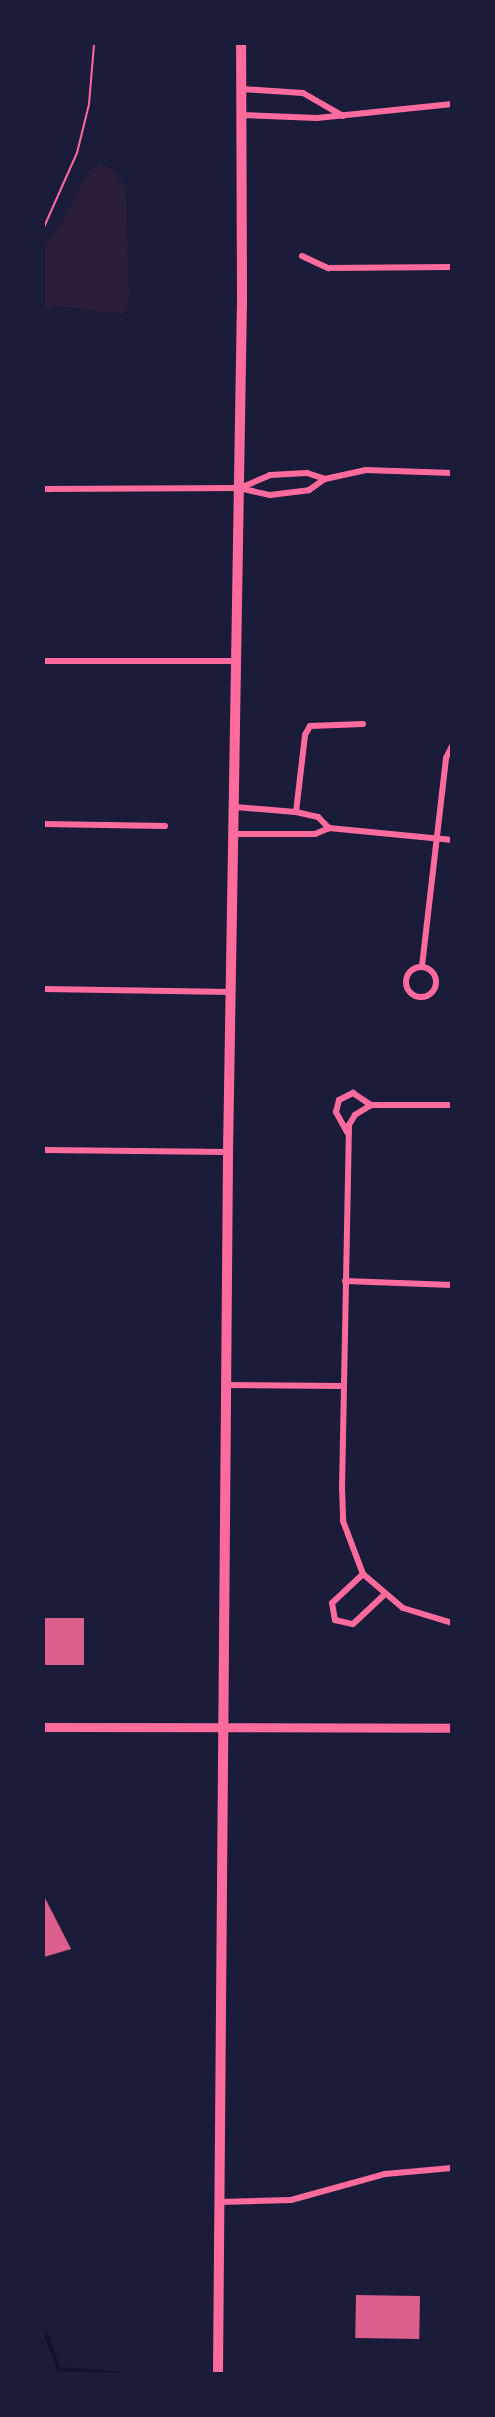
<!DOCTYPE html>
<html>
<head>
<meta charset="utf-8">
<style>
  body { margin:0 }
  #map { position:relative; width:495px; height:2417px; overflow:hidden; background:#1b1b3a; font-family:Overpass,sans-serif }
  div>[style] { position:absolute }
  .green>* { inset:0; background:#2a1e3b }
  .stream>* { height:4px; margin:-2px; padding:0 2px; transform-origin:2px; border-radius:2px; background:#12122b }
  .building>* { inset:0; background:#dd5f8e; transform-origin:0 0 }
  .path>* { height:2px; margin:-1px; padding:0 1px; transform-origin:1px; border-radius:1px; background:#ff6b9d }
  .minor>* { height:6px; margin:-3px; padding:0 3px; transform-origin:3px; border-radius:3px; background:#ff6b9d }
  .minor>.ring { margin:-3px; padding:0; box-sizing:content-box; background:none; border:6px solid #ff6b9d; border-radius:50% }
  .tertiary>* { height:9px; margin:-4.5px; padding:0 4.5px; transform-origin:4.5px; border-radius:4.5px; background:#ff6b9d }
  .secondary>* { height:10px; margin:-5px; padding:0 5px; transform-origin:5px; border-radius:5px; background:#ff6b9d }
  span { translate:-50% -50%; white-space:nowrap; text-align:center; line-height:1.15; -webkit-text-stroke:4.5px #1b1b3a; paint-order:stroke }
  .frame { position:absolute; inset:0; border:45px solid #1b1b3a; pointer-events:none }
</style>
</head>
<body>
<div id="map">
  <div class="green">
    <i style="clip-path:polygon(100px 165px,110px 167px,126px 188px,129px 304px,124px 314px,57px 306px,44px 309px,44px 247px,62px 222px,88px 171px)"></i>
  </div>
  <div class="stream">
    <i style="left:44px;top:2329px;width:43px;rotate:69.4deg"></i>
    <i style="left:59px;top:2369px;width:68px;rotate:4.2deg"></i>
  </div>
  <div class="building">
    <i style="left:44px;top:1618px;width:40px;height:47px"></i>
    <i style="clip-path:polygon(44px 1896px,71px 1949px,44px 1957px)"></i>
    <i style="left:356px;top:2295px;width:64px;height:43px;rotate:1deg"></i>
  </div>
  <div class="path">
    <i style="left:44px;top:227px;width:81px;rotate:-66deg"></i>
    <i style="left:77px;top:153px;width:50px;rotate:-76.2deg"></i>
    <i style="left:89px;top:104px;width:60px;rotate:-85.2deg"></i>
  </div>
  <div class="minor">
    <i style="left:241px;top:89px;width:62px;rotate:3.7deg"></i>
    <i style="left:303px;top:93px;width:46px;rotate:29.9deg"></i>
    <i style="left:241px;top:115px;width:76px;rotate:2.3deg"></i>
    <i style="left:317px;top:118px;width:136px;rotate:-5.9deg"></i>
    <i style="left:302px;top:256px;width:29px;rotate:25deg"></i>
    <i style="left:328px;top:268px;width:124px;rotate:-0.5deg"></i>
    <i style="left:240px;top:488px;width:33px;rotate:-23deg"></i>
    <i style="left:270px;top:475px;width:37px;rotate:-3deg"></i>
    <i style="left:307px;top:473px;width:19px;rotate:18deg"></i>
    <i style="left:44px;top:489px;width:195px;rotate:-0.3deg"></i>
    <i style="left:239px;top:488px;width:32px;rotate:13deg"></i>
    <i style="left:270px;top:495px;width:39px;rotate:-7deg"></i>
    <i style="left:309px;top:490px;width:19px;rotate:-35deg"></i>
    <i style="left:325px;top:479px;width:42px;rotate:-12.4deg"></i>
    <i style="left:366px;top:470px;width:86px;rotate:2deg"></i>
    <i style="left:44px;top:661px;width:193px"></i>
    <i style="left:235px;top:807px;width:61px;rotate:4.7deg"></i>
    <i style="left:296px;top:812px;width:23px;rotate:13deg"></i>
    <i style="left:318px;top:817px;width:16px;rotate:45deg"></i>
    <i style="left:296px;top:812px;width:78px;rotate:-83.3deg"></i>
    <i style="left:305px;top:735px;width:10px;rotate:-61deg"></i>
    <i style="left:310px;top:726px;width:53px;rotate:-2.2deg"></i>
    <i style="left:44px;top:824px;width:121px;rotate:0.9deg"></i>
    <i style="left:234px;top:834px;width:81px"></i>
    <i style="left:315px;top:834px;width:15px;rotate:-23deg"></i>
    <i style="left:329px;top:828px;width:124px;rotate:5.6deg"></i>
    <i style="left:422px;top:966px;width:209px;rotate:-83.4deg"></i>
    <i style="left:446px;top:758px;width:13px;rotate:-63deg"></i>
    <i class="ring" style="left:406px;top:967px;width:24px;height:24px"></i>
    <i style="left:44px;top:989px;width:187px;rotate:0.9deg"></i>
    <i style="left:452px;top:1105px;width:81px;rotate:180deg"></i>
    <i style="left:371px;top:1105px;width:19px;rotate:148deg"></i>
    <i style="left:355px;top:1115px;width:12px;rotate:121deg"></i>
    <i style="left:349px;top:1125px;width:362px;rotate:91.1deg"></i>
    <i style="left:342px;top:1487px;width:34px;rotate:88deg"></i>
    <i style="left:343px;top:1521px;width:57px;rotate:69.3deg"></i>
    <i style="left:363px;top:1574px;width:52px;rotate:40.4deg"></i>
    <i style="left:403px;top:1608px;width:51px;rotate:17deg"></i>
    <i style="left:347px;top:1132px;width:23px;rotate:-119deg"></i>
    <i style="left:336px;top:1112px;width:12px;rotate:-76deg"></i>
    <i style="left:339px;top:1100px;width:16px;rotate:-27deg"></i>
    <i style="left:353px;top:1093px;width:22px;rotate:34deg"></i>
    <i style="left:44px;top:1150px;width:184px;rotate:0.6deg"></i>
    <i style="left:345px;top:1281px;width:107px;rotate:2.1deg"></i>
    <i style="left:226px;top:1385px;width:117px;rotate:0.5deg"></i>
    <i style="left:363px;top:1574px;width:42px;rotate:136.9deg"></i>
    <i style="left:332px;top:1603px;width:17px;rotate:80deg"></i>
    <i style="left:335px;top:1620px;width:18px;rotate:13deg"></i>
    <i style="left:353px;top:1624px;width:42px;rotate:-43.1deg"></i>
    <i style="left:219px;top:2202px;width:72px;rotate:-1.6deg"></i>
    <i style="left:291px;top:2200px;width:98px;rotate:-15.5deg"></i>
    <i style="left:385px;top:2174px;width:67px;rotate:-5.1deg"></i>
  </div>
  <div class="tertiary">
    <i style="left:44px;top:1727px;width:408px;rotate:0.1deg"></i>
  </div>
  <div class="secondary">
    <i style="left:218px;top:2374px;width:1222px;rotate:-89.53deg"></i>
    <i style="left:228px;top:1152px;width:849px;rotate:-89.06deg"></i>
    <i style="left:242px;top:303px;width:259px;rotate:-90.2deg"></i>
  </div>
  <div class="frame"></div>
</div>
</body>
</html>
